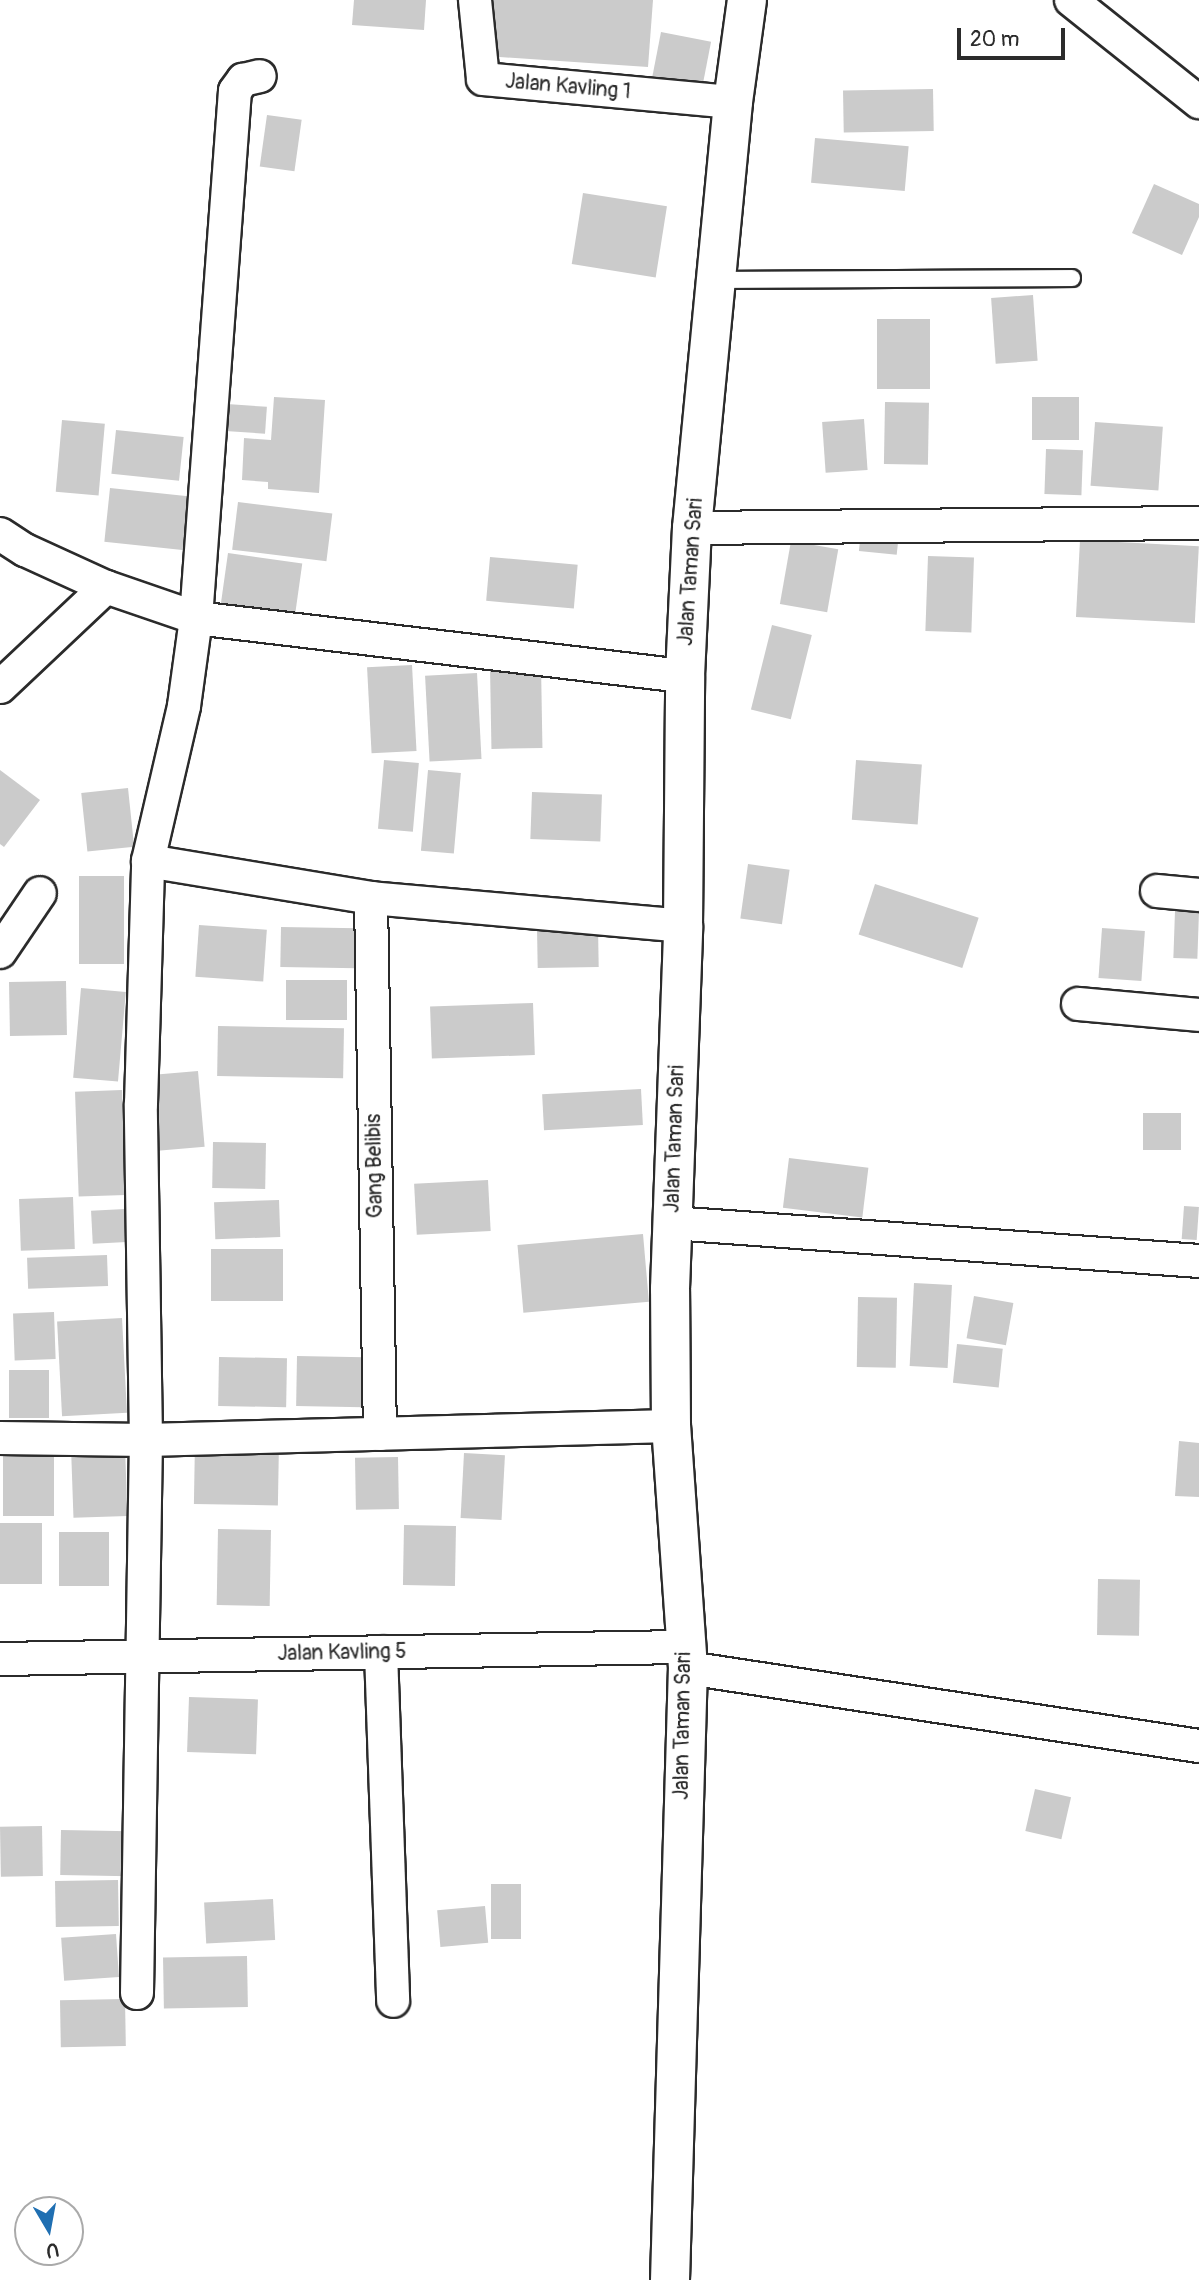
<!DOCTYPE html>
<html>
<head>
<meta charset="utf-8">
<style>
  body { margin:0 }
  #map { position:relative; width:1199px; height:2280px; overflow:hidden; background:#fff; font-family:Pangolin,sans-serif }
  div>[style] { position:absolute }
  .building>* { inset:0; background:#cbcbcb; transform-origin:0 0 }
  .roads { filter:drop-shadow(2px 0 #2b2b2b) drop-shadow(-2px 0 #2b2b2b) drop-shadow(0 2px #2b2b2b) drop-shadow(0 -2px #2b2b2b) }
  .lane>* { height:16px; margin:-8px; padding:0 8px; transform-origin:8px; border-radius:8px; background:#fff }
  .street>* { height:32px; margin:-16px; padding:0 16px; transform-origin:16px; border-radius:16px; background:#fff }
  .secondary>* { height:38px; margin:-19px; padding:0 19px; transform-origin:19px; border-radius:19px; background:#fff }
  span { translate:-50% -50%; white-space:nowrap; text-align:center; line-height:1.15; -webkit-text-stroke:6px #fff; paint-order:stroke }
  .street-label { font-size:21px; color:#2b2b2b }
  .north { position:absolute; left:14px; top:2196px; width:70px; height:70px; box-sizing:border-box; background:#fff; border:2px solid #aaa; border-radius:50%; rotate:170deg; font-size:19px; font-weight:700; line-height:28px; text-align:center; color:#2b2b2b }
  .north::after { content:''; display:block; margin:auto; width:24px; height:32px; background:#1f6fb2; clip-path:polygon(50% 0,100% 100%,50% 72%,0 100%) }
  .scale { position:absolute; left:957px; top:28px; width:108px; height:32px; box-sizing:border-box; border:4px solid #2b2b2b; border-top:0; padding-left:9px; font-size:21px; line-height:24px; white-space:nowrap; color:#2b2b2b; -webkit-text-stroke:5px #fff; paint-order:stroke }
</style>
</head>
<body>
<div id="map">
  <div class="building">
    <i style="clip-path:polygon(354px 0,426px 0,424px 30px,352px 25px)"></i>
    <i style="clip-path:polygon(490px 0,653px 0,648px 67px,486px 56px)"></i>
    <i style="left:661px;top:32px;width:51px;height:45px;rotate:11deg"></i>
    <i style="left:933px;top:89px;width:42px;height:90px;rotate:89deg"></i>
    <i style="left:267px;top:115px;width:35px;height:52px;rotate:8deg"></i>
    <i style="left:815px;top:138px;width:94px;height:45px;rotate:5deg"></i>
    <i style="clip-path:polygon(1154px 184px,1199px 204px,1199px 217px,1182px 255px,1132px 233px)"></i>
    <i style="left:583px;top:193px;width:85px;height:72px;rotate:9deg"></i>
    <i style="left:1033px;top:295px;width:66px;height:42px;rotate:86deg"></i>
    <i style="left:877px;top:319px;width:53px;height:70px"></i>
    <i style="clip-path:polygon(274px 397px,325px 400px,319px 493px,268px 489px,268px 482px,242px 480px,244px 438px,271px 440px)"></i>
    <i style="left:1032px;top:397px;width:47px;height:43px"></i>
    <i style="left:885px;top:402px;width:44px;height:62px;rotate:1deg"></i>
    <i style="left:227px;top:404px;width:40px;height:27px;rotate:4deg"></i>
    <i style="left:864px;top:419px;width:51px;height:42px;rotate:86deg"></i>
    <i style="left:62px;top:420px;width:43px;height:72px;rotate:5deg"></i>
    <i style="left:1095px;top:422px;width:68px;height:64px;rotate:4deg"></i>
    <i style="left:116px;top:430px;width:68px;height:44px;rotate:6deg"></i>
    <i style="left:1046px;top:449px;width:37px;height:45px;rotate:2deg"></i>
    <i style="left:110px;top:488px;width:88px;height:54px;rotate:6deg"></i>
    <i style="left:238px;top:502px;width:95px;height:48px;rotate:7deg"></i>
    <i style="left:861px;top:531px;width:38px;height:20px;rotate:6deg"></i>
    <i style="left:1080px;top:540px;width:119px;height:77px;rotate:3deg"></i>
    <i style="left:791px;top:541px;width:48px;height:64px;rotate:10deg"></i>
    <i style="left:228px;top:553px;width:75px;height:53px;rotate:8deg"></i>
    <i style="left:928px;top:556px;width:46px;height:75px;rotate:2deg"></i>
    <i style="left:490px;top:557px;width:88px;height:44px;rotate:5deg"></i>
    <i style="left:772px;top:625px;width:41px;height:87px;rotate:14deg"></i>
    <i style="left:412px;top:665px;width:86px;height:45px;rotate:87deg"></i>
    <i style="left:541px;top:665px;width:83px;height:51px;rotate:89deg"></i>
    <i style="left:477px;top:673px;width:86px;height:52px;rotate:87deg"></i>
    <i style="left:384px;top:760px;width:35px;height:69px;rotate:5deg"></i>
    <i style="left:856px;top:760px;width:66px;height:60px;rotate:4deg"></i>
    <i style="clip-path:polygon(0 770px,40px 800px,4px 847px,0 844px)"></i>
    <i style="left:428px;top:770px;width:33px;height:81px;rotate:5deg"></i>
    <i style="left:128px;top:788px;width:59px;height:47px;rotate:84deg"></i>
    <i style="left:532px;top:792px;width:70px;height:47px;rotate:2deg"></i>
    <i style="left:748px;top:864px;width:42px;height:55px;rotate:8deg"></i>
    <i style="left:79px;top:876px;width:45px;height:88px"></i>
    <i style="left:875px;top:884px;width:109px;height:53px;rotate:18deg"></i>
    <i style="left:1175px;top:911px;width:24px;height:47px;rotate:2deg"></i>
    <i style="left:199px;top:925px;width:68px;height:52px;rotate:4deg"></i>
    <i style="left:281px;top:927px;width:77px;height:40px;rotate:1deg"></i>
    <i style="left:598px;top:927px;width:40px;height:61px;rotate:89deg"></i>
    <i style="left:1102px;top:928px;width:43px;height:50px;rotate:4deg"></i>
    <i style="left:286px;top:980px;width:61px;height:40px"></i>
    <i style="left:66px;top:981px;width:54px;height:57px;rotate:89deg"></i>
    <i style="left:81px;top:988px;width:45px;height:90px;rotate:5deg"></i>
    <i style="left:533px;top:1003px;width:52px;height:103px;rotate:88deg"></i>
    <i style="left:218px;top:1026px;width:126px;height:50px;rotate:1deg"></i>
    <i style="left:198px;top:1071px;width:76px;height:47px;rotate:85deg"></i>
    <i style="left:641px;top:1089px;width:36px;height:99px;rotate:87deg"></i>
    <i style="left:122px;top:1090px;width:105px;height:47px;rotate:88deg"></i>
    <i style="left:1143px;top:1113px;width:38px;height:37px"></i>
    <i style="left:213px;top:1142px;width:53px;height:46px;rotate:1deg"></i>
    <i style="left:789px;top:1158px;width:80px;height:50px;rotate:7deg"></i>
    <i style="left:488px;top:1180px;width:51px;height:74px;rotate:87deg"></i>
    <i style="left:73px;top:1197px;width:52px;height:54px;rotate:88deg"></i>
    <i style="left:279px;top:1200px;width:37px;height:65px;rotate:88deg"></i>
    <i style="left:1184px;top:1206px;width:15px;height:33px;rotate:4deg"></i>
    <i style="left:125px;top:1209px;width:33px;height:34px;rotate:87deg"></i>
    <i style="left:643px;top:1234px;width:68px;height:126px;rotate:85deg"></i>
    <i style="left:283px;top:1249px;width:52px;height:72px;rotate:90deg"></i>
    <i style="left:107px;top:1255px;width:31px;height:80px;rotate:88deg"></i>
    <i style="left:914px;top:1283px;width:38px;height:83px;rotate:3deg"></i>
    <i style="left:974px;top:1296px;width:40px;height:43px;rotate:10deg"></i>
    <i style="left:858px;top:1297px;width:39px;height:70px;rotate:1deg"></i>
    <i style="left:54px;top:1312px;width:47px;height:41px;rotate:88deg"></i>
    <i style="left:122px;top:1318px;width:95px;height:65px;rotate:87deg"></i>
    <i style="left:957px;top:1344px;width:46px;height:39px;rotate:6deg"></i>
    <i style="left:297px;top:1356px;width:67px;height:50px;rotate:1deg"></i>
    <i style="left:219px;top:1357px;width:68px;height:49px;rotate:1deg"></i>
    <i style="left:9px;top:1370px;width:40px;height:48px"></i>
    <i style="left:195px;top:1441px;width:84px;height:63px;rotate:1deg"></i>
    <i style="clip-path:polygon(1179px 1441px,1199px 1443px,1199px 1497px,1175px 1496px)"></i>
    <i style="left:125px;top:1446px;width:70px;height:54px;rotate:88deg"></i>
    <i style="left:3px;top:1449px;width:51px;height:67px"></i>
    <i style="left:464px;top:1453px;width:41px;height:65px;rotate:3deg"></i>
    <i style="left:398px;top:1457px;width:52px;height:43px;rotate:89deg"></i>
    <i style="left:0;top:1523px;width:42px;height:61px"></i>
    <i style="left:404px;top:1525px;width:52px;height:60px;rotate:1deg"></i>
    <i style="left:218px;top:1529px;width:53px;height:76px;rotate:1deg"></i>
    <i style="left:59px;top:1532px;width:50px;height:54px"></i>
    <i style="left:1098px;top:1579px;width:42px;height:56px;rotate:1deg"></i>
    <i style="left:189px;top:1697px;width:69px;height:55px;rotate:2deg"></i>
    <i style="left:1035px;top:1789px;width:37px;height:43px;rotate:13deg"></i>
    <i style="left:42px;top:1826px;width:50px;height:42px;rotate:89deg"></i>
    <i style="left:61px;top:1830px;width:69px;height:45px;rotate:1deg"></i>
    <i style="left:118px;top:1880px;width:46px;height:63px;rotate:89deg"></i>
    <i style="left:491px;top:1884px;width:30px;height:55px"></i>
    <i style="left:273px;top:1899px;width:41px;height:69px;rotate:87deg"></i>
    <i style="left:485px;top:1906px;width:37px;height:48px;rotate:85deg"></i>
    <i style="left:116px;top:1934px;width:43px;height:55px;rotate:86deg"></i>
    <i style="left:247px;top:1956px;width:51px;height:84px;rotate:89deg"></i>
    <i style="left:125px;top:1999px;width:47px;height:65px;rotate:89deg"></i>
  </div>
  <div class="roads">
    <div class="lane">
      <i style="left:719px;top:280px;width:353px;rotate:-0.3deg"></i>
    </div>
    <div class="street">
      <i style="left:475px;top:0;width:79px;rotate:84.2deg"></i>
      <i style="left:483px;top:79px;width:251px;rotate:5.3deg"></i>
      <i style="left:1071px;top:0;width:164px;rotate:38.6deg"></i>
      <i style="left:692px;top:528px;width:507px;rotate:-0.57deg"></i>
      <i style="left:0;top:534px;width:30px;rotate:33deg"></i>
      <i style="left:25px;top:550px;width:89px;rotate:24.6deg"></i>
      <i style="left:106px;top:587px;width:95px;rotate:19deg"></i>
      <i style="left:196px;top:618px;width:492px;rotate:6.8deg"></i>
      <i style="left:0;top:687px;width:146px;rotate:-43.3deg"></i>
      <i style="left:148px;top:861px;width:226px;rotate:9.4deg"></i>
      <i style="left:371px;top:898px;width:313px;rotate:5.1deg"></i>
      <i style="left:1157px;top:891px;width:42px;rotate:5.4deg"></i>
      <i style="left:371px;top:898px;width:536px;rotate:89.04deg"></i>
      <i style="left:0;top:952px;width:71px;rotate:-55.9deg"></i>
      <i style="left:1078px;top:1004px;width:121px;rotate:5.2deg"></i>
      <i style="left:672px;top:1223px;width:528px;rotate:4.12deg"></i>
      <i style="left:0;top:1438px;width:146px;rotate:0.8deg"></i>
      <i style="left:146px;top:1440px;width:525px;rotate:-1.53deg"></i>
      <i style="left:381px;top:1652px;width:349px;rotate:88deg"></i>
      <i style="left:0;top:1659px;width:684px;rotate:-1.01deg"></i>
      <i style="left:688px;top:1668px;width:517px;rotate:8.68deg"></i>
      <i style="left:137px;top:1993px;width:553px;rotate:-89.07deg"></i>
      <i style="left:146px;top:1440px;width:336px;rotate:-90.9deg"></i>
      <i style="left:141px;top:1104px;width:243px;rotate:-88.3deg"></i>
      <i style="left:148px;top:861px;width:159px;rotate:-76.9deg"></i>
      <i style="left:184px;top:706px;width:89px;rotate:-82.2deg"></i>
      <i style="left:196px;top:618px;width:528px;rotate:-85.77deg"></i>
      <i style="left:235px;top:91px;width:14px;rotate:-54deg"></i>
      <i style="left:243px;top:80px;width:17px;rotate:-13deg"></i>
    </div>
    <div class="secondary">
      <i style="left:670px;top:2280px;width:612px;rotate:-88.32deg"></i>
      <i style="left:688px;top:1668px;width:243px;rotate:-94deg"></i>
      <i style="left:671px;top:1426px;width:137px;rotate:-90.4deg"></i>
      <i style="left:670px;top:1289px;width:363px;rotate:-87.9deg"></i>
      <i style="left:683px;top:926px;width:250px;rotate:-89.5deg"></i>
      <i style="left:685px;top:676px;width:148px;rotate:-87.3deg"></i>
      <i style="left:692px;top:528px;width:428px;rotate:-84.5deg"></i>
      <i style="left:733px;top:102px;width:103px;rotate:-82.2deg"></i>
    </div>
  </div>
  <div class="street-label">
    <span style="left:568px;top:87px;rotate:5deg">Jalan Kavling 1</span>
    <span style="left:691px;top:572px;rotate:-86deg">Jalan Taman Sari</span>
    <span style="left:675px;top:1139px;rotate:-88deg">Jalan Taman Sari</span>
    <span style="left:375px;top:1166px;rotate:-91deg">Gang Belibis</span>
    <span style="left:342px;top:1653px;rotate:-1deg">Jalan Kavling 5</span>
    <span style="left:683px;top:1726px;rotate:-89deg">Jalan Taman Sari</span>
  </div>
  <div class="north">U</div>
  <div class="scale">20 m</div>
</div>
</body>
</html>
